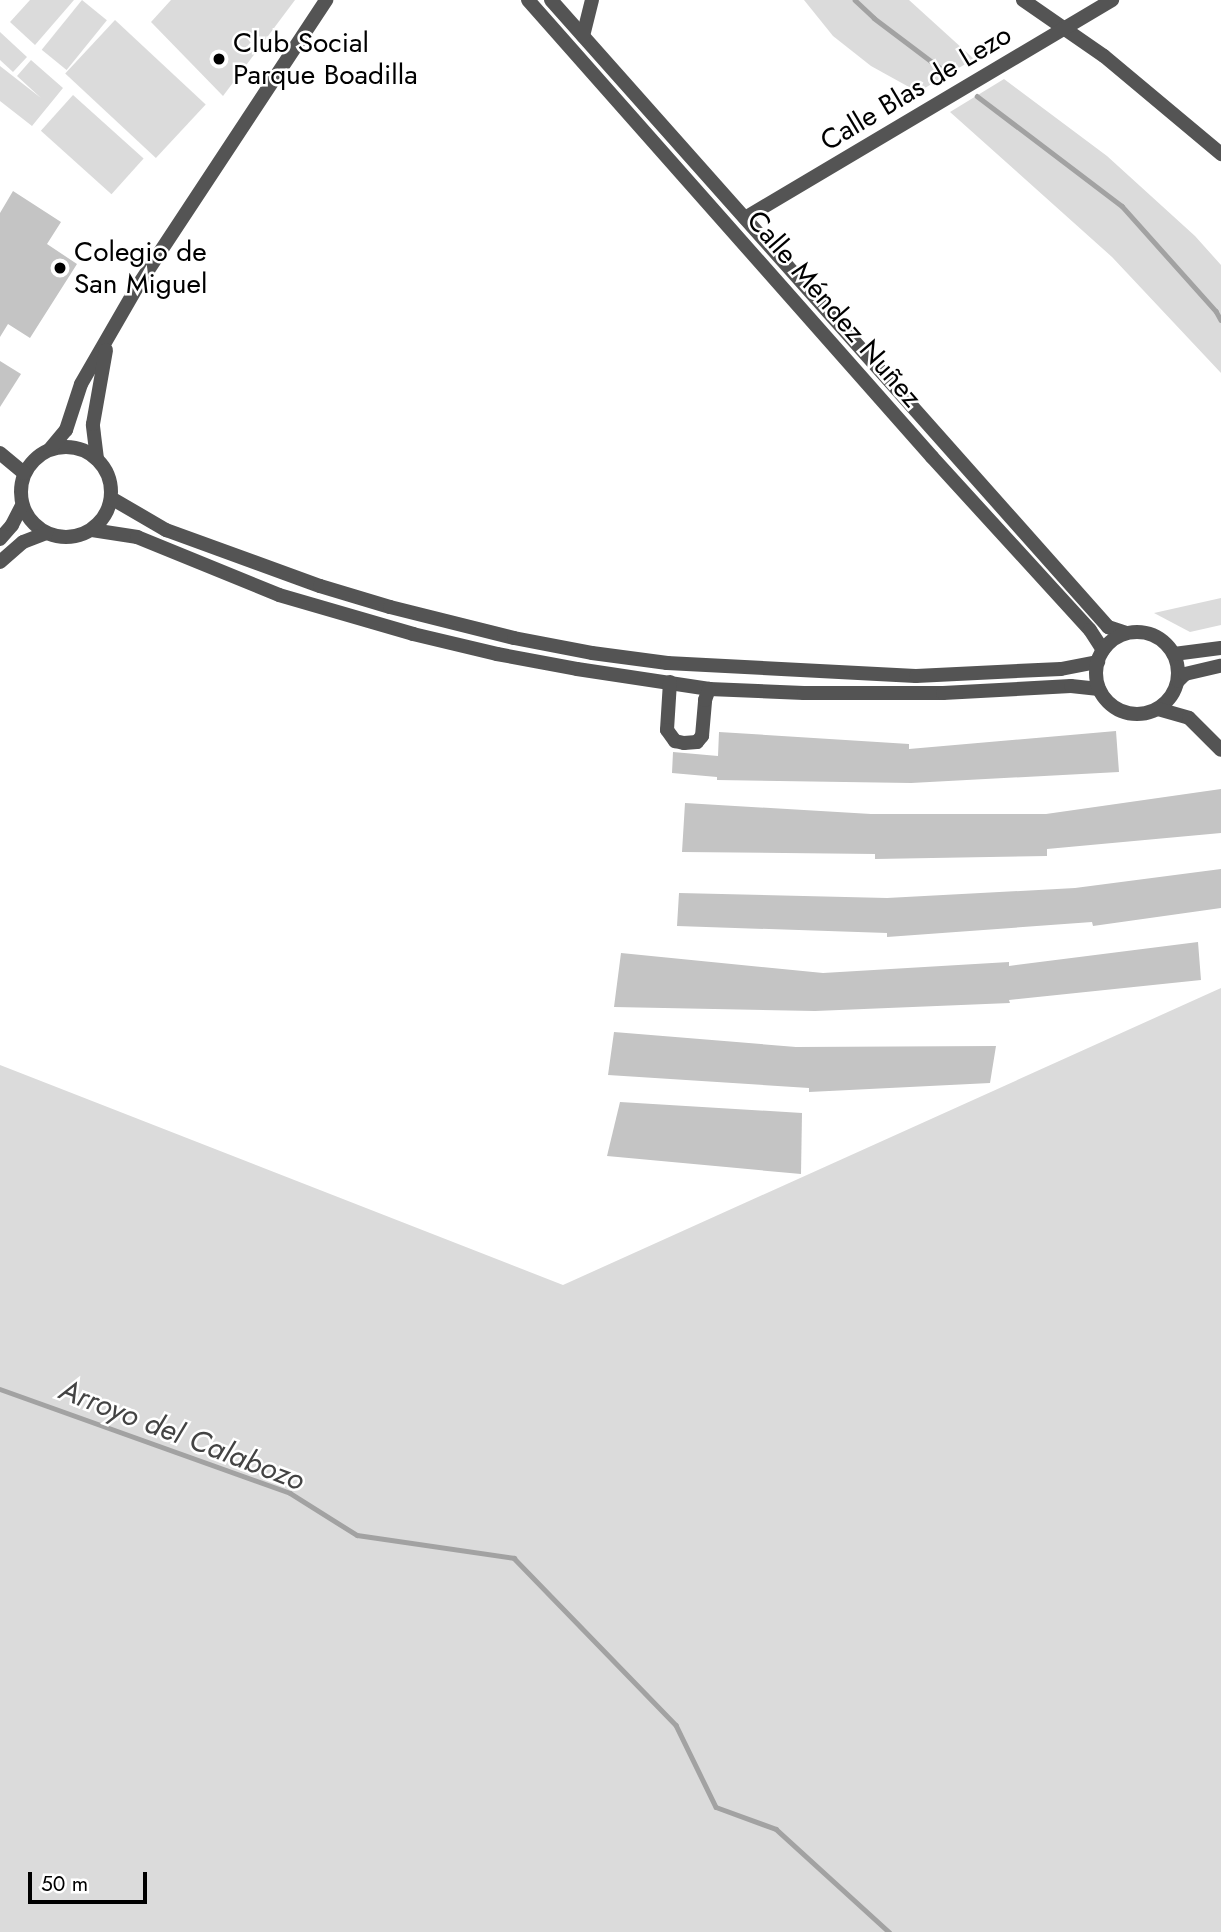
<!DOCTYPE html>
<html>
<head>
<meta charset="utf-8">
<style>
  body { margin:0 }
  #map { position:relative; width:1221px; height:1932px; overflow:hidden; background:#fff; font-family:Jost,sans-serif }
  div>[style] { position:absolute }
  .green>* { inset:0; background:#dbdbdb; transform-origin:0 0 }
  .stream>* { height:4.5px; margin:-2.25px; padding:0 2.25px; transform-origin:2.25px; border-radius:2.25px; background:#a2a2a2 }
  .building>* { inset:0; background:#c4c4c4 }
  .minor>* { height:14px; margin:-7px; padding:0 7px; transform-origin:7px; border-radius:7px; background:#545454 }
  .minor>.ring { margin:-7px; padding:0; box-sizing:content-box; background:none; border:14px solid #545454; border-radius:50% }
  .dots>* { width:19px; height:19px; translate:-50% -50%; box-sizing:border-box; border:4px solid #fff; border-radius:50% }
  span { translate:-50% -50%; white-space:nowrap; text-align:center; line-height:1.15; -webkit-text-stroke:5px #fff; paint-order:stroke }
  .poi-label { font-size:28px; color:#000 }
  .left { translate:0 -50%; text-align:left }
  .street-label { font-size:28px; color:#000 }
  .water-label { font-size:30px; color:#434343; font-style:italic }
  .scale { position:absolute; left:28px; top:1872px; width:119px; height:32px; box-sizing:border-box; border:4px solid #000; border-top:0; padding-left:9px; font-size:21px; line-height:24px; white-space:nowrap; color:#000; -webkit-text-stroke:5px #fff; paint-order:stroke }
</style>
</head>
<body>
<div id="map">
  <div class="green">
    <i style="clip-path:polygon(30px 0,74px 0,35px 45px,10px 22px)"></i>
    <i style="left:82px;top:0;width:32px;height:64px;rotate:39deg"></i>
    <i style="clip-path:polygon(171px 0,295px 0,223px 96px,151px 22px)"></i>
    <i style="clip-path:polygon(804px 0,909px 0,974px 59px,918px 92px,871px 66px,833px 36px)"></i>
    <i style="left:115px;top:20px;width:124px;height:73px;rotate:43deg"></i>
    <i style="clip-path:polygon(0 32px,27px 57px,13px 72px,0 60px)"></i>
    <i style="clip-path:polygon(31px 60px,63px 88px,32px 126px,0 101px,0 66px,41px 98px,17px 76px)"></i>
    <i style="clip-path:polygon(1004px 79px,1107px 156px,1195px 236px,1221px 265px,1221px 373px,1112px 257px,950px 112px)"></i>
    <i style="left:73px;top:95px;width:95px;height:48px;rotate:42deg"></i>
    <i style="clip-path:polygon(1221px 598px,1221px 625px,1190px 632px,1154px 613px)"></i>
    <i style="clip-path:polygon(1221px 988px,1221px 1932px,0 1932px,0 1065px,563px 1285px)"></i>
  </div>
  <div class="stream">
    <i style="left:855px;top:0;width:26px;rotate:43deg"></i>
    <i style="left:874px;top:18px;width:93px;rotate:37.1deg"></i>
    <i style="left:977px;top:96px;width:182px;rotate:37.2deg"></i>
    <i style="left:1122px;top:206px;width:141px;rotate:48.2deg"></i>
    <i style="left:1216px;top:311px;width:10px;rotate:61deg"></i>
    <i style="left:0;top:1389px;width:308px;rotate:19.7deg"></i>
    <i style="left:290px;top:1493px;width:79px;rotate:32.1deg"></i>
    <i style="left:357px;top:1535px;width:159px;rotate:8.3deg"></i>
    <i style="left:514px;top:1558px;width:233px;rotate:45.9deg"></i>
    <i style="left:676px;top:1725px;width:91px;rotate:64deg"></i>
    <i style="left:716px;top:1807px;width:64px;rotate:20.1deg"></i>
    <i style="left:776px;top:1829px;width:153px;rotate:42.3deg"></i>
  </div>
  <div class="building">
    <i style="clip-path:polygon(13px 191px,61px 222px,47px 244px,77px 264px,30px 338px,8px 324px,0 337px,0 213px)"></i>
    <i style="clip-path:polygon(0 361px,21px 374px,0 407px)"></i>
    <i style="clip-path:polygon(1116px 731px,1119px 772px,911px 783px,717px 780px,717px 777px,672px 773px,673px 752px,718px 756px,719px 732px,909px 744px,909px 749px)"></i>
    <i style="clip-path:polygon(1221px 789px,1221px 833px,1047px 849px,1047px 856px,875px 859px,875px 854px,682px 852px,685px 803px,871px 814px,1046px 814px)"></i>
    <i style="clip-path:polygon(1221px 869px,1221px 908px,1093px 926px,1092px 922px,887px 937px,887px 933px,677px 926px,679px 893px,887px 898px,1075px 888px)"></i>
    <i style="clip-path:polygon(1198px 942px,1201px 980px,1009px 1000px,1010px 1003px,815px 1011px,614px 1007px,621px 953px,823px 973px,1009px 962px,1009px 966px)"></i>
    <i style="clip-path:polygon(614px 1032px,796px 1047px,996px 1046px,990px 1083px,809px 1092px,809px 1088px,608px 1075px)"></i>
    <i style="clip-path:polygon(620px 1102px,802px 1113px,801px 1174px,607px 1156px)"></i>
  </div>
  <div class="minor">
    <i style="left:528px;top:0;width:610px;rotate:48.52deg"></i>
    <i style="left:932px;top:457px;width:234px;rotate:47.6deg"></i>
    <i style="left:1090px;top:630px;width:24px;rotate:57deg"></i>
    <i style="left:551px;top:0;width:839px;rotate:48.38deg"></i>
    <i style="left:1108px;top:627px;width:19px;rotate:18deg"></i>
    <i style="left:1023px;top:0;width:98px;rotate:34.7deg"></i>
    <i style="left:1104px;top:56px;width:153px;rotate:39.9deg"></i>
    <i style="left:583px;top:36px;width:37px;rotate:-76deg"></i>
    <i style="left:745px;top:218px;width:427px;rotate:-30.7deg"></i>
    <i class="ring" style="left:21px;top:447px;width:76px;height:76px"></i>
    <i style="left:50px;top:449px;width:25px;rotate:-50deg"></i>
    <i style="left:66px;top:430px;width:48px;rotate:-71.9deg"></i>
    <i style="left:81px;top:384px;width:112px;rotate:-60deg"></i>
    <i style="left:137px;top:287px;width:344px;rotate:-56.6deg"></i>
    <i style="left:0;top:453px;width:31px;rotate:40deg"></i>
    <i style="left:97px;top:459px;width:35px;rotate:-97deg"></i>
    <i style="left:93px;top:424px;width:75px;rotate:-80deg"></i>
    <i style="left:111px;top:498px;width:64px;rotate:30.2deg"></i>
    <i style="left:166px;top:530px;width:164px;rotate:20deg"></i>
    <i style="left:320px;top:586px;width:73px;rotate:16.7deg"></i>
    <i style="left:390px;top:607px;width:128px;rotate:14deg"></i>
    <i style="left:514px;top:638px;width:79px;rotate:10.9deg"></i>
    <i style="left:592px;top:653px;width:76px;rotate:7.6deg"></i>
    <i style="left:667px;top:663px;width:249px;rotate:3deg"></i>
    <i style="left:916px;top:676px;width:145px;rotate:-2.8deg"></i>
    <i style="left:1061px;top:669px;width:38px;rotate:-11deg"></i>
    <i style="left:92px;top:530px;width:46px;rotate:8.8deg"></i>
    <i style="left:137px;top:537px;width:153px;rotate:22.2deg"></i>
    <i style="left:279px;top:595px;width:140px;rotate:16.2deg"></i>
    <i style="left:413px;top:634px;width:86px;rotate:13.4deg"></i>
    <i style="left:497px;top:654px;width:81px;rotate:10.6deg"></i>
    <i style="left:577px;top:669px;width:134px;rotate:8.6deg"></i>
    <i style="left:709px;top:689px;width:95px;rotate:2.4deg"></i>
    <i style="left:804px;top:693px;width:139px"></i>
    <i style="left:943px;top:693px;width:128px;rotate:-3.1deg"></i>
    <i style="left:1071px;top:686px;width:28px;rotate:6deg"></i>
    <i style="left:0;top:539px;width:18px;rotate:-49deg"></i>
    <i style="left:12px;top:525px;width:22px;rotate:-63deg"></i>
    <i style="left:0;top:562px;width:30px;rotate:-41deg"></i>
    <i style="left:23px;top:542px;width:25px;rotate:-21deg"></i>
    <i class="ring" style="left:1096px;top:632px;width:68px;height:68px"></i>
    <i style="left:1174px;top:654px;width:47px;rotate:-7.3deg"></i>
    <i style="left:1178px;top:681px;width:10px;rotate:-45deg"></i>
    <i style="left:1185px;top:674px;width:37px;rotate:-13deg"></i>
    <i style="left:670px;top:682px;width:48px;rotate:93.6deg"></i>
    <i style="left:667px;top:730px;width:14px;rotate:54deg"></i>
    <i style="left:675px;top:741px;width:9px;rotate:13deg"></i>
    <i style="left:684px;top:743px;width:13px;rotate:-4deg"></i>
    <i style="left:697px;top:742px;width:8px;rotate:-50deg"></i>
    <i style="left:702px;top:736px;width:36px;rotate:-85deg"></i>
    <i style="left:705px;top:700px;width:12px;rotate:-70deg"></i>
    <i style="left:1158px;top:709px;width:32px;rotate:16deg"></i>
    <i style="left:1189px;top:718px;width:45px;rotate:45deg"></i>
  </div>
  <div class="dots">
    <i style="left:219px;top:59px;background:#000"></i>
    <i style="left:60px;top:268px;background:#000"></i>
  </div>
  <div class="poi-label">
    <span class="left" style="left:233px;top:59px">Club Social<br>Parque Boadilla</span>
    <span class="left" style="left:74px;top:268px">Colegio de<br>San Miguel</span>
  </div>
  <div class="street-label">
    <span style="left:916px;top:88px;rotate:-31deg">Calle Blas de Lezo</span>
    <span style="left:834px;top:309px;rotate:49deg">Calle Méndez Nuñez</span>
  </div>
  <div class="water-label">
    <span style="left:182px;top:1435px;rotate:21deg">Arroyo del Calabozo</span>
  </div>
  <div class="scale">50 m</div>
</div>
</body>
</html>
